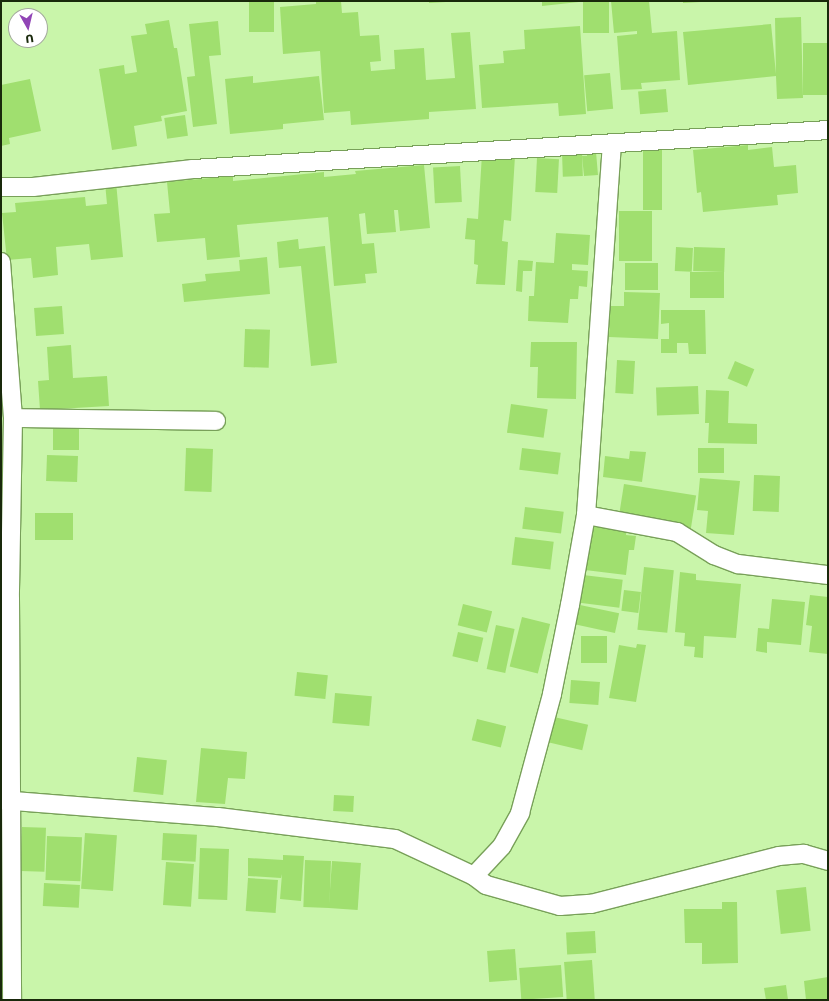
<!DOCTYPE html>
<html>
<head>
<meta charset="utf-8">
<style>
  body { margin:0 }
  #map { position:relative; width:829px; height:1001px; overflow:hidden; background:#c9f5aa; font-family:"Golos Text",sans-serif }
  div>[style] { position:absolute }
  .building>* { inset:0; background:#a0df6f; transform-origin:0 0 }
  .roads { filter:drop-shadow(1px 0 #78a059) drop-shadow(-1px 0 #78a059) drop-shadow(0 1px #78a059) drop-shadow(0 -1px #78a059) }
  .minor>* { height:18px; margin:-9px; padding:0 9px; transform-origin:9px; border-radius:9px; background:#fff }
  span { translate:-50% -50%; white-space:nowrap; text-align:center; line-height:1.15; -webkit-text-stroke:3.5px #fff; paint-order:stroke }
  .frame { position:absolute; inset:0; border:2px solid #19290b; pointer-events:none }
  .north { position:absolute; left:8px; top:8px; width:40px; height:40px; box-sizing:border-box; background:#fff; border:1px solid #a3a99d; border-radius:50%; rotate:172deg; font-size:11px; font-weight:700; line-height:16px; text-align:center; color:#19290b }
  .north::after { content:''; display:block; margin:auto; width:14px; height:18px; background:#9145b6; clip-path:polygon(50% 0,100% 100%,50% 72%,0 100%) }
</style>
</head>
<body>
<div id="map">
  <div class="building">
    <i style="left:249px;top:1px;width:25px;height:31px"></i>
    <i style="clip-path:polygon(316px 1px,341px 1px,342px 13px,358px 12px,360px 36px,379px 35px,381px 61px,370px 62px,371px 71px,395px 69px,394px 50px,424px 48px,426px 80px,455px 78px,451px 33px,470px 32px,476px 109px,429px 112px,429px 119px,351px 125px,350px 111px,324px 113px,320px 51px,283px 54px,280px 7px,316px 4px)"></i>
    <i style="clip-path:polygon(429px 1px,446px 1px,446px 2px,429px 3px)"></i>
    <i style="clip-path:polygon(542px 1px,579px 1px,579px 2px,542px 6px)"></i>
    <i style="left:583px;top:1px;width:26px;height:32px"></i>
    <i style="clip-path:polygon(611px 1px,649px 1px,652px 33px,677px 31px,680px 80px,641px 83px,642px 89px,621px 90px,617px 36px,637px 34px,637px 31px,614px 33px)"></i>
    <i style="clip-path:polygon(683px 1px,701px 1px,701px 2px,683px 3px)"></i>
    <i style="clip-path:polygon(801px 17px,803px 98px,777px 99px,776px 76px,688px 85px,683px 32px,771px 24px,776px 74px,775px 18px)"></i>
    <i style="clip-path:polygon(169px 20px,174px 48px,177px 48px,187px 111px,161px 116px,162px 121px,134px 126px,137px 146px,112px 150px,99px 69px,124px 65px,125px 74px,137px 72px,131px 36px,147px 34px,145px 24px)"></i>
    <i style="clip-path:polygon(218px 21px,221px 55px,209px 56px,217px 124px,193px 127px,187px 77px,195px 76px,189px 24px)"></i>
    <i style="clip-path:polygon(580px 26px,586px 114px,559px 116px,558px 103px,482px 108px,479px 65px,504px 63px,503px 51px,525px 49px,524px 30px)"></i>
    <i style="left:828px;top:43px;width:52px;height:25px;rotate:90deg"></i>
    <i style="left:610px;top:73px;width:36px;height:26px;rotate:85deg"></i>
    <i style="clip-path:polygon(253px 76px,253px 83px,319px 76px,324px 120px,283px 124px,283px 129px,230px 134px,225px 79px)"></i>
    <i style="clip-path:polygon(30px 79px,41px 131px,9px 138px,10px 144px,1px 146px,1px 85px)"></i>
    <i style="left:666px;top:89px;width:23px;height:28px;rotate:85deg"></i>
    <i style="left:185px;top:115px;width:21px;height:21px;rotate:82deg"></i>
    <i style="clip-path:polygon(748px 145px,748px 150px,772px 147px,774px 167px,796px 165px,798px 193px,777px 195px,778px 205px,703px 212px,701px 192px,697px 193px,693px 150px)"></i>
    <i style="left:643px;top:147px;width:19px;height:63px"></i>
    <i style="left:582px;top:152px;width:24px;height:20px;rotate:88deg"></i>
    <i style="clip-path:polygon(596px 152px,598px 175px,584px 176px,582px 156px,587px 156px,587px 153px)"></i>
    <i style="clip-path:polygon(482px 154px,515px 156px,511px 221px,504px 220px,502px 241px,508px 242px,505px 285px,476px 284px,478px 265px,474px 264px,475px 240px,465px 239px,467px 218px,478px 219px)"></i>
    <i style="left:537px;top:158px;width:22px;height:34px;rotate:3deg"></i>
    <i style="clip-path:polygon(424px 165px,430px 228px,400px 231px,398px 210px,394px 210px,396px 232px,367px 234px,365px 213px,359px 214px,362px 244px,374px 243px,377px 273px,365px 274px,366px 283px,334px 286px,328px 217px,237px 225px,240px 257px,207px 260px,205px 238px,157px 242px,154px 214px,170px 213px,167px 182px,233px 176px,233px 181px,324px 172px,324px 177px,356px 174px,355px 171px)"></i>
    <i style="left:460px;top:166px;width:36px;height:27px;rotate:87deg"></i>
    <i style="clip-path:polygon(116px 182px,123px 257px,91px 260px,89px 244px,56px 247px,58px 275px,33px 278px,31px 258px,7px 260px,2px 213px,16px 212px,15px 203px,85px 197px,86px 206px,107px 204px,105px 183px)"></i>
    <i style="left:619px;top:211px;width:33px;height:50px"></i>
    <i style="clip-path:polygon(556px 233px,590px 235px,588px 265px,572px 264px,572px 270px,588px 271px,587px 287px,579px 286px,578px 299px,570px 299px,568px 323px,528px 321px,529px 296px,534px 296px,536px 262px,554px 263px)"></i>
    <i style="clip-path:polygon(298px 239px,299px 249px,325px 246px,337px 363px,311px 366px,301px 266px,279px 268px,277px 242px)"></i>
    <i style="left:676px;top:247px;width:17px;height:24px;rotate:3deg"></i>
    <i style="left:694px;top:247px;width:31px;height:24px;rotate:2deg"></i>
    <i style="clip-path:polygon(267px 257px,270px 294px,184px 302px,182px 284px,206px 281px,205px 274px,240px 271px,239px 260px)"></i>
    <i style="clip-path:polygon(518px 260px,533px 261px,532px 271px,523px 271px,522px 292px,516px 291px)"></i>
    <i style="left:625px;top:263px;width:33px;height:27px"></i>
    <i style="left:690px;top:272px;width:34px;height:26px"></i>
    <i style="clip-path:polygon(624px 292px,660px 293px,658px 339px,609px 337px,610px 306px,624px 306px)"></i>
    <i style="left:62px;top:306px;width:28px;height:28px;rotate:86deg"></i>
    <i style="clip-path:polygon(661px 310px,705px 310px,706px 354px,689px 354px,688px 343px,677px 343px,677px 353px,661px 353px,661px 339px,669px 339px,669px 323px,661px 324px)"></i>
    <i style="left:245px;top:329px;width:25px;height:38px;rotate:2deg"></i>
    <i style="clip-path:polygon(531px 342px,577px 342px,576px 399px,537px 398px,538px 367px,530px 367px)"></i>
    <i style="clip-path:polygon(71px 345px,73px 378px,107px 376px,109px 406px,40px 410px,38px 381px,49px 380px,47px 347px)"></i>
    <i style="left:617px;top:360px;width:18px;height:33px;rotate:3deg"></i>
    <i style="left:735px;top:361px;width:21px;height:19px;rotate:23deg"></i>
    <i style="left:698px;top:386px;width:28px;height:42px;rotate:88deg"></i>
    <i style="clip-path:polygon(706px 390px,729px 391px,728px 423px,757px 424px,757px 444px,708px 443px,709px 423px,705px 423px)"></i>
    <i style="left:511px;top:404px;width:37px;height:29px;rotate:8deg"></i>
    <i style="left:53px;top:429px;width:26px;height:21px"></i>
    <i style="left:186px;top:448px;width:27px;height:43px;rotate:2deg"></i>
    <i style="left:522px;top:448px;width:39px;height:22px;rotate:7deg"></i>
    <i style="left:698px;top:448px;width:26px;height:25px"></i>
    <i style="clip-path:polygon(630px 451px,646px 452px,642px 482px,603px 477px,605px 456px,629px 459px)"></i>
    <i style="left:47px;top:455px;width:31px;height:26px;rotate:2deg"></i>
    <i style="left:754px;top:475px;width:26px;height:36px;rotate:2deg"></i>
    <i style="clip-path:polygon(700px 478px,740px 481px,734px 535px,706px 533px,708px 511px,697px 510px)"></i>
    <i style="left:624px;top:484px;width:73px;height:33px;rotate:9deg"></i>
    <i style="left:525px;top:507px;width:39px;height:22px;rotate:7deg"></i>
    <i style="left:35px;top:513px;width:38px;height:27px"></i>
    <i style="clip-path:polygon(591px 522px,627px 527px,626px 535px,636px 536px,634px 550px,629px 550px,626px 575px,585px 570px)"></i>
    <i style="left:515px;top:537px;width:39px;height:28px;rotate:7deg"></i>
    <i style="left:644px;top:567px;width:30px;height:63px;rotate:6deg"></i>
    <i style="clip-path:polygon(680px 572px,696px 574px,696px 580px,741px 584px,736px 638px,704px 636px,703px 658px,694px 657px,695px 647px,684px 646px,685px 633px,675px 632px)"></i>
    <i style="left:583px;top:575px;width:40px;height:28px;rotate:7deg"></i>
    <i style="left:624px;top:590px;width:17px;height:21px;rotate:7deg"></i>
    <i style="clip-path:polygon(810px 595px,828px 597px,828px 654px,809px 652px,812px 626px,806px 625px)"></i>
    <i style="clip-path:polygon(772px 599px,805px 602px,801px 645px,767px 642px,767px 653px,756px 651px,758px 628px,769px 629px)"></i>
    <i style="left:463px;top:604px;width:30px;height:22px;rotate:14deg"></i>
    <i style="left:580px;top:605px;width:40px;height:20px;rotate:12deg"></i>
    <i style="left:522px;top:617px;width:29px;height:51px;rotate:14deg"></i>
    <i style="left:496px;top:625px;width:19px;height:45px;rotate:12deg"></i>
    <i style="left:458px;top:632px;width:26px;height:25px;rotate:13deg"></i>
    <i style="left:581px;top:636px;width:26px;height:27px"></i>
    <i style="clip-path:polygon(637px 644px,646px 645px,636px 702px,609px 698px,619px 645px,636px 648px)"></i>
    <i style="left:297px;top:672px;width:31px;height:24px;rotate:6deg"></i>
    <i style="left:571px;top:680px;width:29px;height:23px;rotate:4deg"></i>
    <i style="left:335px;top:693px;width:37px;height:30px;rotate:5deg"></i>
    <i style="left:554px;top:717px;width:35px;height:26px;rotate:13deg"></i>
    <i style="left:477px;top:719px;width:30px;height:22px;rotate:14deg"></i>
    <i style="clip-path:polygon(201px 748px,247px 752px,245px 779px,228px 778px,225px 804px,196px 802px)"></i>
    <i style="left:137px;top:757px;width:30px;height:35px;rotate:6deg"></i>
    <i style="left:334px;top:795px;width:20px;height:16px;rotate:3deg"></i>
    <i style="left:22px;top:827px;width:24px;height:44px;rotate:2deg"></i>
    <i style="left:85px;top:833px;width:32px;height:56px;rotate:4deg"></i>
    <i style="left:163px;top:833px;width:34px;height:27px;rotate:3deg"></i>
    <i style="left:47px;top:836px;width:35px;height:44px;rotate:2deg"></i>
    <i style="left:200px;top:848px;width:29px;height:51px;rotate:2deg"></i>
    <i style="clip-path:polygon(283px 855px,304px 856px,301px 901px,280px 899px,282px 874px,281px 878px,248px 876px,248px 858px,283px 860px)"></i>
    <i style="left:305px;top:860px;width:26px;height:47px;rotate:2deg"></i>
    <i style="left:332px;top:861px;width:29px;height:47px;rotate:4deg"></i>
    <i style="left:166px;top:862px;width:28px;height:43px;rotate:4deg"></i>
    <i style="left:248px;top:878px;width:30px;height:33px;rotate:4deg"></i>
    <i style="left:44px;top:883px;width:36px;height:23px;rotate:3deg"></i>
    <i style="left:806px;top:887px;width:44px;height:30px;rotate:84deg"></i>
    <i style="clip-path:polygon(722px 902px,737px 902px,738px 963px,702px 964px,702px 943px,685px 943px,684px 909px,722px 909px)"></i>
    <i style="left:595px;top:931px;width:22px;height:29px;rotate:87deg"></i>
    <i style="left:515px;top:949px;width:31px;height:28px;rotate:86deg"></i>
    <i style="left:592px;top:960px;width:40px;height:28px;rotate:86deg"></i>
    <i style="left:561px;top:965px;width:32px;height:42px;rotate:86deg"></i>
    <i style="clip-path:polygon(828px 977px,828px 1000px,806px 1000px,804px 981px)"></i>
    <i style="clip-path:polygon(786px 985px,788px 1000px,766px 1000px,764px 988px)"></i>
  </div>
  <div class="roads">
    <div class="minor">
      <i style="left:1px;top:187px;width:32px"></i>
      <i style="left:33px;top:187px;width:161px;rotate:-6.4deg"></i>
      <i style="left:193px;top:169px;width:636px;rotate:-3.51deg"></i>
      <i style="left:1px;top:262px;width:156px;rotate:85.6deg"></i>
      <i style="left:13px;top:418px;width:180px;rotate:91deg"></i>
      <i style="left:10px;top:598px;width:402px;rotate:89.7deg"></i>
      <i style="left:13px;top:418px;width:203px;rotate:0.8deg"></i>
      <i style="left:586px;top:515px;width:93px;rotate:10.6deg"></i>
      <i style="left:677px;top:532px;width:44px;rotate:31.9deg"></i>
      <i style="left:714px;top:555px;width:26px;rotate:21deg"></i>
      <i style="left:738px;top:564px;width:91px;rotate:7deg"></i>
      <i style="left:1px;top:800px;width:218px;rotate:4.5deg"></i>
      <i style="left:218px;top:817px;width:178px;rotate:7.1deg"></i>
      <i style="left:395px;top:839px;width:87px;rotate:25.1deg"></i>
      <i style="left:474px;top:876px;width:15px;rotate:37deg"></i>
      <i style="left:486px;top:885px;width:77px;rotate:15.8deg"></i>
      <i style="left:560px;top:906px;width:31px;rotate:-4deg"></i>
      <i style="left:591px;top:904px;width:194px;rotate:-14.3deg"></i>
      <i style="left:779px;top:856px;width:25px;rotate:-5deg"></i>
      <i style="left:804px;top:854px;width:25px;rotate:16deg"></i>
      <i style="left:474px;top:876px;width:41px;rotate:-47deg"></i>
      <i style="left:502px;top:846px;width:38px;rotate:-61deg"></i>
      <i style="left:520px;top:813px;width:123px;rotate:-74.9deg"></i>
      <i style="left:552px;top:694px;width:91px;rotate:-78.6deg"></i>
      <i style="left:570px;top:605px;width:91px;rotate:-79.9deg"></i>
      <i style="left:586px;top:515px;width:371px;rotate:-86deg"></i>
    </div>
  </div>
  <div class="frame"></div>
  <div class="north">U</div>
</div>
</body>
</html>
